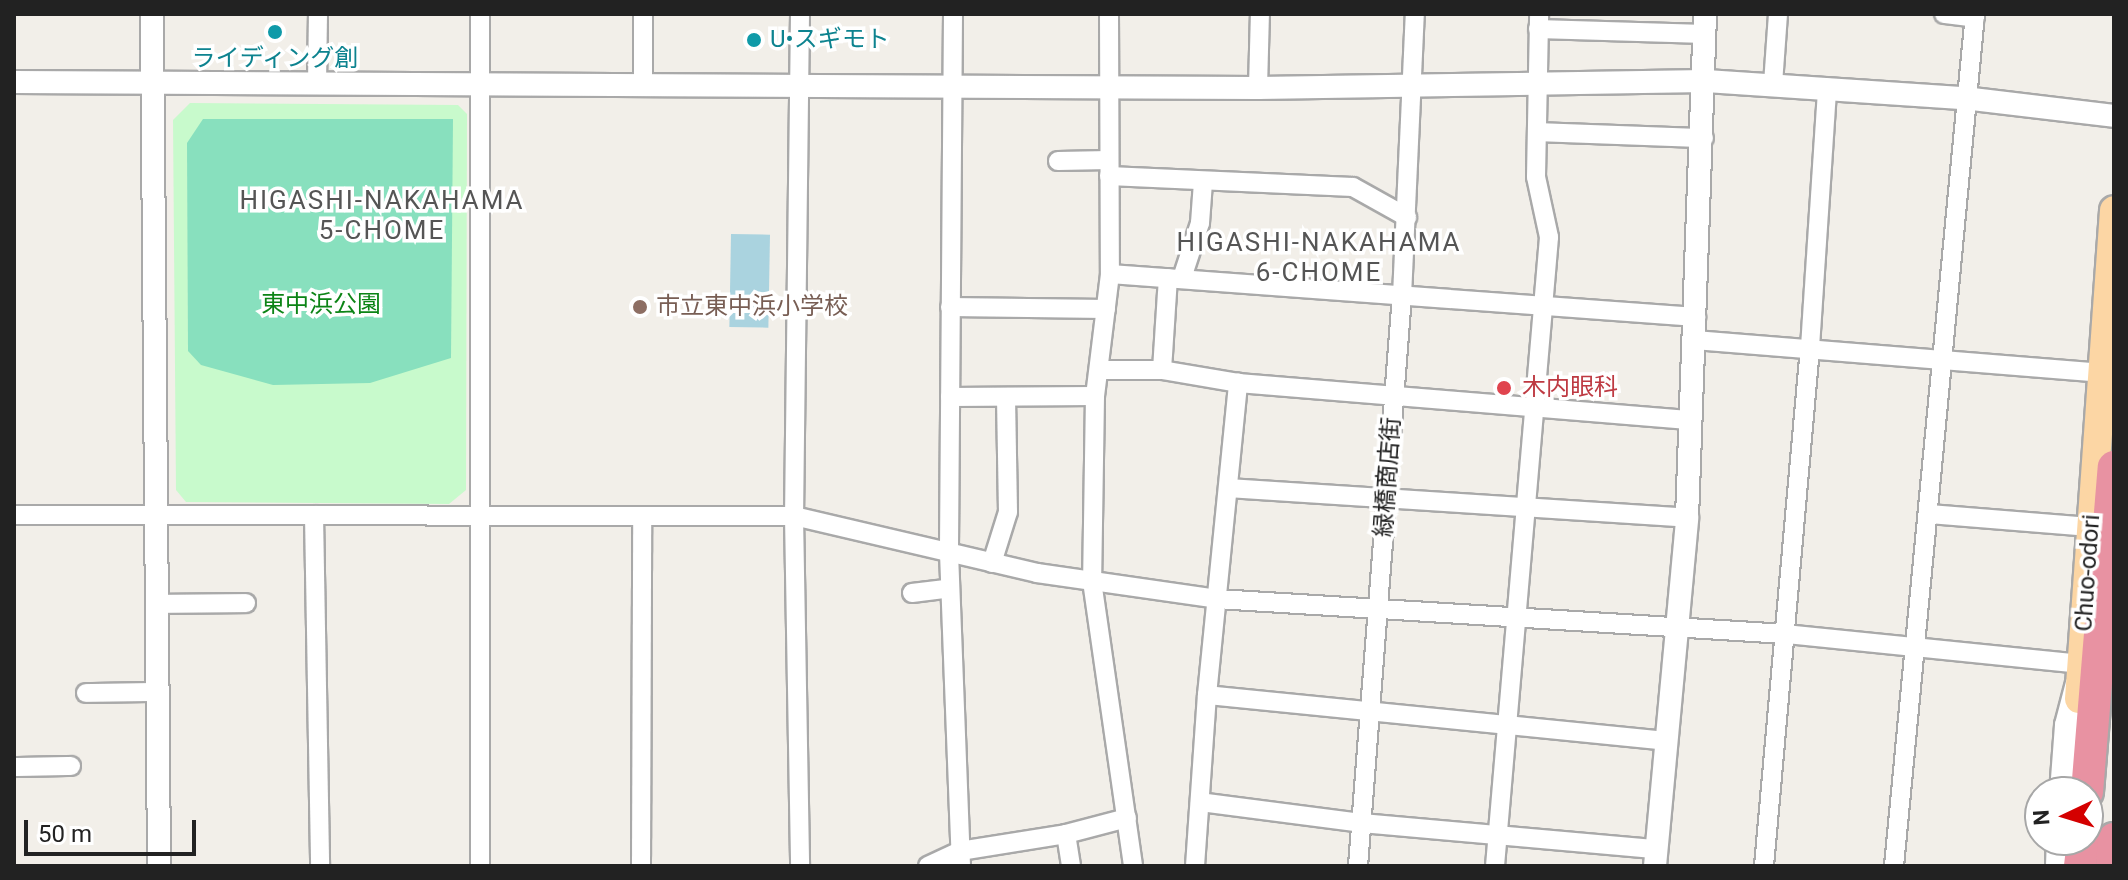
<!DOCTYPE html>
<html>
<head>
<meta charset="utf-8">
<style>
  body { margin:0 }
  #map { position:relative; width:2128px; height:880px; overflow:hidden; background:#f2efe9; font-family:Roboto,"Noto Sans JP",sans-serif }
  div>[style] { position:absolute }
  .park>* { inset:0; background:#c8facc }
  .pitch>* { inset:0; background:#88e0be }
  .water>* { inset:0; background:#aad3df; transform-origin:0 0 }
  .roads { filter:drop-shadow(2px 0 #a9a9a9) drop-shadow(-2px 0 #a9a9a9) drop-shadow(0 2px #a9a9a9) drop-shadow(0 -2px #a9a9a9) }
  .minor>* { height:18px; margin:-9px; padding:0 9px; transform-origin:9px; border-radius:9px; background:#fff }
  .tertiary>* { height:22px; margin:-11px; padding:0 11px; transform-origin:11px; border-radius:11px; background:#fff }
  .primary>* { height:28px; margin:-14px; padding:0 14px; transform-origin:14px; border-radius:14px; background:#fcd6a4 }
  .motorway>* { height:32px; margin:-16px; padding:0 16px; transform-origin:16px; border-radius:16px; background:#e892a2 }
  .dots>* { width:22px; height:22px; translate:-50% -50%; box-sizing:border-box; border:4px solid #fff; border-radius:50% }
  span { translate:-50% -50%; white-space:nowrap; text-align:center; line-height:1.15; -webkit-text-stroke:7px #fff; paint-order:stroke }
  .culture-label { font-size:24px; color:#0d838f }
  .left { translate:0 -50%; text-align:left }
  .park-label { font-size:24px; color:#0c8416 }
  .education-label { font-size:24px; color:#785e54 }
  .health-label { font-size:24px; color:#be3a42 }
  .street-label { font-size:24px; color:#222 }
  .neighbourhood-label { font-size:26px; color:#555; letter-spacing:2px }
  .frame { position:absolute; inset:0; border:16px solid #222; pointer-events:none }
  .north { position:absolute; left:2024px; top:776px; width:80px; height:80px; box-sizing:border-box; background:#fff; border:2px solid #a7a7a7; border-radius:50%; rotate:266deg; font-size:22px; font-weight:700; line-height:32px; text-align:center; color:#222 }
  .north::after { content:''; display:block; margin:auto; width:28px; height:36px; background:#d40000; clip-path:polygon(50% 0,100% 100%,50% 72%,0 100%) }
  .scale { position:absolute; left:24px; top:820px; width:172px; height:36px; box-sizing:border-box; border:4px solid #222; border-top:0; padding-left:10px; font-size:24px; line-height:28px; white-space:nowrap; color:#222; -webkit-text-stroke:6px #fff; paint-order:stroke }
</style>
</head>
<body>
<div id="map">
  <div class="park">
    <i style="clip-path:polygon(190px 103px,458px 105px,467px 114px,466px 490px,449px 504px,186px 502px,176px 490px,173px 120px)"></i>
  </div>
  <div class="pitch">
    <i style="clip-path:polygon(203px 119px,453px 119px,451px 358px,370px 383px,273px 385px,201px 365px,188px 351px,187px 143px)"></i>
  </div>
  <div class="water">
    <i style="left:731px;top:234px;width:39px;height:93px;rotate:1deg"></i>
  </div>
  <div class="roads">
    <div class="minor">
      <i style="left:480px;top:14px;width:852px;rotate:90deg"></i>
      <i style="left:643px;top:14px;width:72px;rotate:90deg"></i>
      <i style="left:800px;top:14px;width:502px;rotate:90.68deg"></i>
      <i style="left:794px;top:516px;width:350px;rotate:89deg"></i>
      <i style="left:953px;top:14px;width:539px;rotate:90.43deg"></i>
      <i style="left:949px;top:553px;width:313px;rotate:87.8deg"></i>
      <i style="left:1109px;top:14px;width:260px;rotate:89.8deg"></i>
      <i style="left:1110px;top:274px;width:123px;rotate:97deg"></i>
      <i style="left:1095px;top:396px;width:185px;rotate:90.9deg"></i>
      <i style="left:1092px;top:581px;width:288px;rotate:81.8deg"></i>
      <i style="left:1944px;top:14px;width:31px;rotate:7deg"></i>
      <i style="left:1538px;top:29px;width:167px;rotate:1.7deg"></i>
      <i style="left:317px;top:84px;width:70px;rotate:-89.2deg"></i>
      <i style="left:1773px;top:84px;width:70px;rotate:-85.9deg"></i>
      <i style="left:1258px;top:88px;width:74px;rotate:-88.5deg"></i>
      <i style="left:1538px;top:132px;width:166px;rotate:2.1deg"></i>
      <i style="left:1058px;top:161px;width:51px;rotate:-1.1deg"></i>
      <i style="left:1109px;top:176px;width:244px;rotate:2.6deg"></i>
      <i style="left:1353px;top:187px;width:62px;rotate:29.1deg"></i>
      <i style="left:1110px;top:274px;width:588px;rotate:4.2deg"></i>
      <i style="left:1183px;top:275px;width:55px;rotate:-71.9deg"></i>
      <i style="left:1200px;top:223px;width:41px;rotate:-85.8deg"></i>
      <i style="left:950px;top:307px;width:156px;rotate:0.7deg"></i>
      <i style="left:1694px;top:340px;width:408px;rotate:4.6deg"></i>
      <i style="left:1101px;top:370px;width:61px"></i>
      <i style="left:1162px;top:370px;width:77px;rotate:9.7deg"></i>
      <i style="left:1238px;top:383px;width:455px;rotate:4.7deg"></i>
      <i style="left:1162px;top:370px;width:92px;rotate:-86.3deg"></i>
      <i style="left:950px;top:397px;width:145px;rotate:-0.4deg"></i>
      <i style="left:1229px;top:488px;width:459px;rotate:3.7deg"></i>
      <i style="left:1929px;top:514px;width:162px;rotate:4.6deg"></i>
      <i style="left:14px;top:515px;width:780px;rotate:0.07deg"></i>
      <i style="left:794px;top:516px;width:250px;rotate:13.2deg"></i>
      <i style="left:1037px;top:573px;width:182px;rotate:8.2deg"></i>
      <i style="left:1217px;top:599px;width:570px;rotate:3.52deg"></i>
      <i style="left:1786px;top:634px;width:298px;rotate:5.8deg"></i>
      <i style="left:314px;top:515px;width:351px;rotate:89deg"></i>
      <i style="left:992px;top:563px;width:53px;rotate:-72.6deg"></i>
      <i style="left:1008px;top:512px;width:115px;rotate:-91deg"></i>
      <i style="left:912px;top:593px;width:38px;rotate:-7deg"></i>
      <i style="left:157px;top:604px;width:89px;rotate:-0.6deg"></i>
      <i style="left:86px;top:693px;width:73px;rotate:-0.8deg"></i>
      <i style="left:1207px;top:695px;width:460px;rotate:5.7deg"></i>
      <i style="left:14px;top:767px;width:57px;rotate:-1deg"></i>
      <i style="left:1200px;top:802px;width:163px;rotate:7.4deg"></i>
      <i style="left:1362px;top:823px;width:295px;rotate:5.1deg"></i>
      <i style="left:1066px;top:834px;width:32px;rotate:81deg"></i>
      <i style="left:641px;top:866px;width:348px;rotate:-89.8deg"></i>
      <i style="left:928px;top:866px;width:35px;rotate:-25deg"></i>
      <i style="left:960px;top:851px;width:107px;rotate:-9.1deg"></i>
      <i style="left:1066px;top:834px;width:63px;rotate:-14.7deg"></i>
      <i style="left:1195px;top:866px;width:171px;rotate:-86deg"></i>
      <i style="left:1207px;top:695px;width:314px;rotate:-84.3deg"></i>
      <i style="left:1358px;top:866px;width:572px;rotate:-85.59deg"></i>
      <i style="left:1402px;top:296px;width:282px;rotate:-87.4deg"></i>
      <i style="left:1495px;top:866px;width:631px;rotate:-85.09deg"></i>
      <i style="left:1549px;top:237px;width:61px;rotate:-102.2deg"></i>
      <i style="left:1536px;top:177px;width:163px;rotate:-88.9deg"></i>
      <i style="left:1764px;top:866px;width:521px;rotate:-84.93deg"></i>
      <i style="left:1810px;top:347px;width:260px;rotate:-86.2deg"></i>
      <i style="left:1894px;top:866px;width:856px;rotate:-84.57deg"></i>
    </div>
    <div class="tertiary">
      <i style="left:152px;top:14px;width:852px;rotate:89.53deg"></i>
      <i style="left:14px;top:82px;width:1244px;rotate:0.28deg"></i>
      <i style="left:1258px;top:88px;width:448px;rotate:-0.9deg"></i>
      <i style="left:1706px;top:81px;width:259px;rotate:3.8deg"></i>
      <i style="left:1964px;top:98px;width:151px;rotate:6.8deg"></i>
      <i style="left:2061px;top:792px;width:67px;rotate:-85.7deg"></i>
      <i style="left:2066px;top:725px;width:43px;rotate:-75.3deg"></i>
      <i style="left:1655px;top:866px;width:349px;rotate:-84.7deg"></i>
      <i style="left:1687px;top:518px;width:504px;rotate:-87.95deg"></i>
      <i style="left:2057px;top:866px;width:26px;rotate:-88deg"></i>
    </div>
    <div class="primary">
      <i style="left:2079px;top:699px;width:490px;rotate:-85.9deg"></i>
    </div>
    <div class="motorway">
      <i style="left:2087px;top:792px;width:326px;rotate:-85.3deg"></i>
      <i style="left:2080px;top:866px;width:26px;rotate:-83deg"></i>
      <i style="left:2112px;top:866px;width:27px;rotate:-86deg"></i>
    </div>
  </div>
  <div class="dots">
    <i style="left:275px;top:32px;background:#0f9aa8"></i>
    <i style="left:754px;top:40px;background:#0f9aa8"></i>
    <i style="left:640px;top:307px;background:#8d6e63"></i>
    <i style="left:1504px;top:388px;background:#e0444e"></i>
  </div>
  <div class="culture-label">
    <span class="left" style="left:770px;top:40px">U•スギモト</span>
    <span style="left:275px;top:59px">ライディング創</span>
  </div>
  <div class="park-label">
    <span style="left:321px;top:305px">東中浜公園</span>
  </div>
  <div class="education-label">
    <span class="left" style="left:656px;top:307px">市立東中浜小学校</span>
  </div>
  <div class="health-label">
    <span class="left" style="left:1522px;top:388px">木内眼科</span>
  </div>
  <div class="street-label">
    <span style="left:1388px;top:477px;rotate:-86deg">緑橋商店街</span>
    <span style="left:2088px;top:573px;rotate:-86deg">Chuo-odori</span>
  </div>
  <div class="neighbourhood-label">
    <span style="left:382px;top:216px">HIGASHI-NAKAHAMA<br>5-CHOME</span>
    <span style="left:1319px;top:258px">HIGASHI-NAKAHAMA<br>6-CHOME</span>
  </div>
  <div class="frame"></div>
  <div class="north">N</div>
  <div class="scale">50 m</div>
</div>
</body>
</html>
